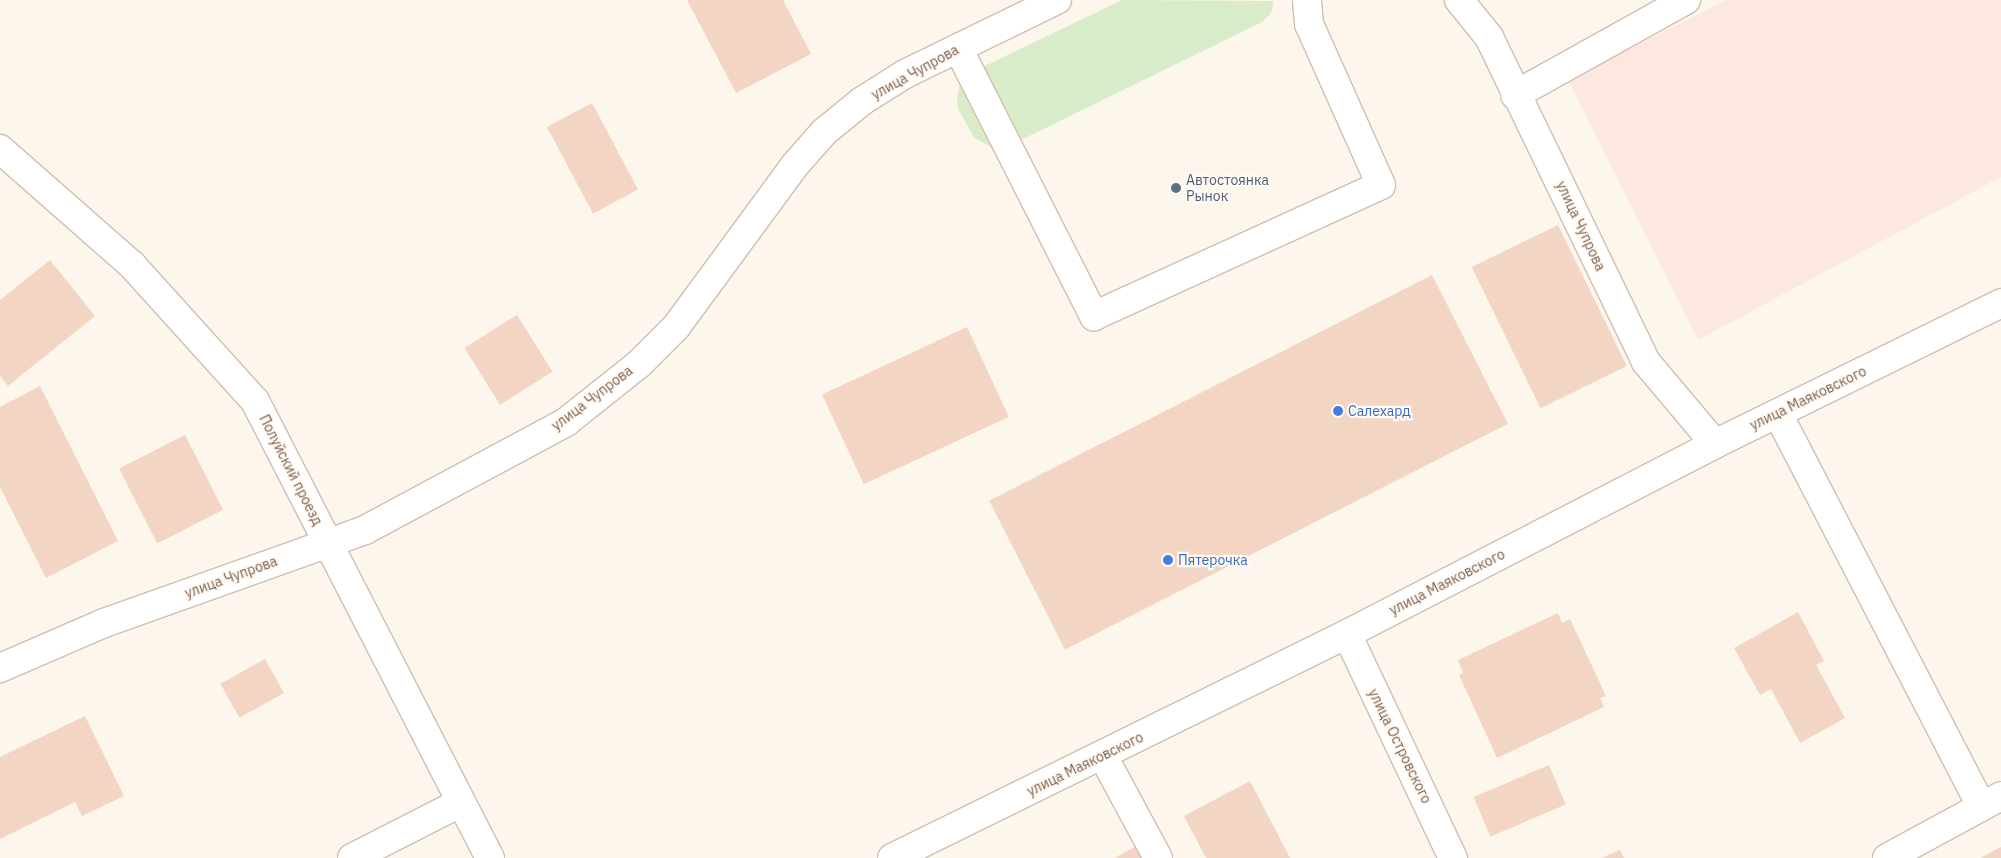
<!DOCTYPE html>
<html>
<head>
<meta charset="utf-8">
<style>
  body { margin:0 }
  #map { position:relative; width:2001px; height:858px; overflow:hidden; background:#fdf6ec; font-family:"IBM Plex Sans",sans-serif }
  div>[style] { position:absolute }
  .commercial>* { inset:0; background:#fde8e0 }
  .green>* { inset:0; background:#d8ecc9 }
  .building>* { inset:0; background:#f3d5c3; transform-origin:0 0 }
  .roads { filter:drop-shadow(1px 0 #d1beb0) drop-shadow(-1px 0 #d1beb0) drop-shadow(0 1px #d1beb0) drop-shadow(0 -1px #d1beb0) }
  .minor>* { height:28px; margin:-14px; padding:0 14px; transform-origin:14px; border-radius:14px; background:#fff }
  .dots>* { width:14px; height:14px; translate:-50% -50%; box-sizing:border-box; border:2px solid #fffaf3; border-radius:50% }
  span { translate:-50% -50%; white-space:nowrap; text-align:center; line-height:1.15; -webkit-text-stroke:4.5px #fffaf3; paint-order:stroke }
  .street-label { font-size:14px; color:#7a5c4d }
  .service-label { font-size:14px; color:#4e5e75 }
  .left { translate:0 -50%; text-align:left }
  .shop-label { font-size:14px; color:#366cbe }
</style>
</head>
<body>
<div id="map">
  <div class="commercial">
    <i style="clip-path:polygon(1726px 0,2001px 0,2001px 177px,1698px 340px,1568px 80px)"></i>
  </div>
  <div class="green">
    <i style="clip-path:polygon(1122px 0,1274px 1px,1271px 13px,1262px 22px,1007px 147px,995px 150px,974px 137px,958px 109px,957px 96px,960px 84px,968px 74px)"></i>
  </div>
  <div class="building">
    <i style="clip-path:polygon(687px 0,783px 0,811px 54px,736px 93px)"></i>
    <i style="left:592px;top:103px;width:98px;height:51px;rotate:62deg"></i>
    <i style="left:1558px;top:225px;width:157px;height:96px;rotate:64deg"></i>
    <i style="clip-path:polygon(50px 260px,95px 316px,8px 386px,0 376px,0 300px)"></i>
    <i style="left:1432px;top:275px;width:167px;height:497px;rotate:63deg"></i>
    <i style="left:517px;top:315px;width:67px;height:62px;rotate:58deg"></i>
    <i style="left:967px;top:327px;width:99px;height:160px;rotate:65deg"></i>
    <i style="clip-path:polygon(40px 386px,118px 541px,46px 578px,0 487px,0 407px)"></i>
    <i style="left:185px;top:435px;width:84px;height:74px;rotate:63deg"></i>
    <i style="clip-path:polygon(1798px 612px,1824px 661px,1816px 665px,1845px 718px,1800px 743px,1771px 689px,1760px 695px,1734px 648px)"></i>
    <i style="clip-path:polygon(1558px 613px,1562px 623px,1570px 619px,1606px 696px,1600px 698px,1604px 707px,1497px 758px,1459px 675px,1463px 673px,1458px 660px)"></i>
    <i style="left:265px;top:659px;width:39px;height:51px;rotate:61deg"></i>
    <i style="clip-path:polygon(85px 716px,124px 796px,82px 816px,75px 802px,0 839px,0 757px)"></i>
    <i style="left:1549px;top:765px;width:43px;height:82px;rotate:67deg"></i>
    <i style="clip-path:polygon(1250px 781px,1290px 858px,1206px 858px,1184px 816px)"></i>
    <i style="clip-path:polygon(1135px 847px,1141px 858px,1114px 858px)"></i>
    <i style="clip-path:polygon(2001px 847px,2001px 858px,1980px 858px)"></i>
    <i style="clip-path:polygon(1620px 850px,1624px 858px,1601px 858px)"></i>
  </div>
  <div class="roads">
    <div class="minor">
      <i style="left:1459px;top:0;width:48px;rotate:51deg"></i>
      <i style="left:1489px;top:37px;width:361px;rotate:64.2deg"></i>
      <i style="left:1646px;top:362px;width:107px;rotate:49.9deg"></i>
      <i style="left:958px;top:48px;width:301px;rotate:63.1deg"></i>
      <i style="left:1094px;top:316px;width:315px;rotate:-24.5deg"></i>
      <i style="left:1381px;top:185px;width:176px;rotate:-114.1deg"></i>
      <i style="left:1309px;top:24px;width:24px;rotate:-95deg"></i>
      <i style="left:1515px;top:95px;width:196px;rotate:-29.1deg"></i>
      <i style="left:0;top:149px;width:176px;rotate:41.3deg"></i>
      <i style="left:132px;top:265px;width:183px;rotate:47.9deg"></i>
      <i style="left:255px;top:401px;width:514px;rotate:62.79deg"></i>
      <i style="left:1778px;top:414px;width:441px;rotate:62.6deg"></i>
      <i style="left:1347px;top:634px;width:248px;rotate:64.7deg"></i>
      <i style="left:0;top:668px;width:113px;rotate:-23.4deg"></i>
      <i style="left:104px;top:623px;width:277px;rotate:-19.6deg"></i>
      <i style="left:365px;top:530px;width:228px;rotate:-28.2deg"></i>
      <i style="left:566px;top:422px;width:93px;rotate:-38.5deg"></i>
      <i style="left:639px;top:364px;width:52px;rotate:-45deg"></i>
      <i style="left:676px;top:327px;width:201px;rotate:-53.7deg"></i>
      <i style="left:795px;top:165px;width:44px;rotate:-48.7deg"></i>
      <i style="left:824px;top:132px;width:49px;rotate:-39.2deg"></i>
      <i style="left:862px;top:101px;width:51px;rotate:-32.1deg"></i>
      <i style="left:905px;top:74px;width:169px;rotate:-26deg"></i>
      <i style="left:1103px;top:756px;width:116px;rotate:61.7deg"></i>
      <i style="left:352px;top:858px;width:121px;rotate:-27deg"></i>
      <i style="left:892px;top:858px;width:507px;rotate:-26.21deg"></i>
      <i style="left:1347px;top:634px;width:414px;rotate:-27.3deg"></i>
      <i style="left:1715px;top:444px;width:319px;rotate:-26.2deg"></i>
      <i style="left:1887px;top:858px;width:130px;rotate:-28.5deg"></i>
    </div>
  </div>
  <div class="dots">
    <i style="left:1176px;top:188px;background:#5c6f8a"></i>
    <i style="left:1338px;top:411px;background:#3f7fe0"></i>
    <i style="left:1168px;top:560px;background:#3f7fe0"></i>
  </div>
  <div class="street-label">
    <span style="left:915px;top:72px;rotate:-29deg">улица Чупрова</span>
    <span style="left:1581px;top:226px;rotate:65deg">улица Чупрова</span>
    <span style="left:592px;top:398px;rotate:-37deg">улица Чупрова</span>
    <span style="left:1808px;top:398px;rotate:-26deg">улица Маяковского</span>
    <span style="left:291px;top:470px;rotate:63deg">Полуйский проезд</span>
    <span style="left:231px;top:577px;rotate:-20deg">улица Чупрова</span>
    <span style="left:1447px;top:582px;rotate:-27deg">улица Маяковского</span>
    <span style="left:1400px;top:746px;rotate:64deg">улица Островского</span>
    <span style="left:1085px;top:764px;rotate:-26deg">улица Маяковского</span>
  </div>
  <div class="service-label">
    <span class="left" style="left:1186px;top:188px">Автостоянка<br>Рынок</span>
  </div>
  <div class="shop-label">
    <span class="left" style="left:1348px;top:411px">Салехард</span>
    <span class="left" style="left:1178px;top:560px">Пятерочка</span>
  </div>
</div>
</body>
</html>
